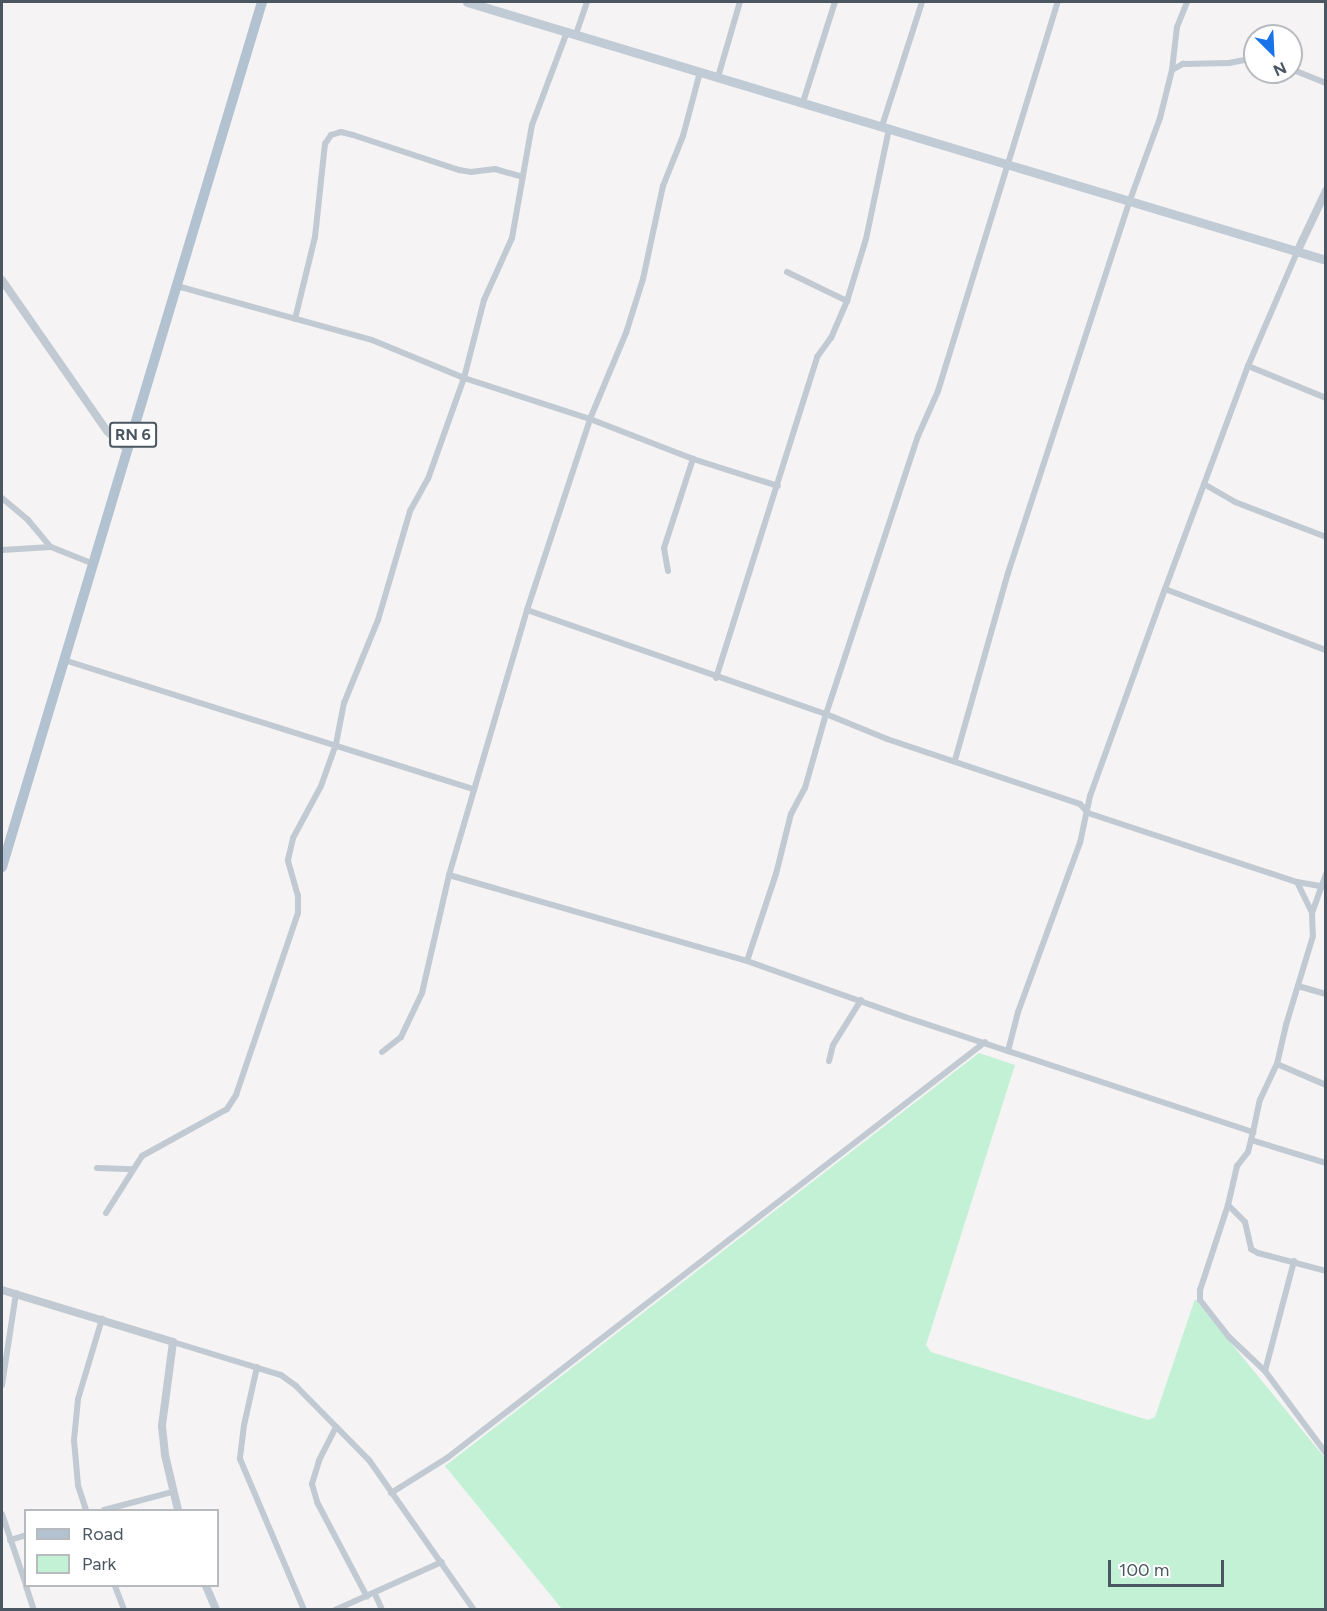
<!DOCTYPE html>
<html>
<head>
<meta charset="utf-8">
<style>
  body { margin:0 }
  #map { position:relative; width:1327px; height:1611px; overflow:hidden; background:#f5f3f3; font-family:Figtree,sans-serif }
  div>[style] { position:absolute }
  .green>* { inset:0; background:#c3f1d5 }
  .minor>* { height:6px; margin:-3px; padding:0 3px; transform-origin:3px; border-radius:3px; background:#c1cad2 }
  .tertiary>* { height:8px; margin:-4px; padding:0 4px; transform-origin:4px; border-radius:4px; background:#c1cad2 }
  .secondary>* { height:9px; margin:-4.5px; padding:0 4.5px; transform-origin:4.5px; border-radius:4.5px; background:#c1cbd6 }
  .primary>* { height:10px; margin:-5px; padding:0 5px; transform-origin:5px; border-radius:5px; background:#b3c2d1 }
  span { translate:-50% -50%; white-space:nowrap; text-align:center; line-height:1.15; -webkit-text-stroke:5px #fff; paint-order:stroke }
  .shield-label span { padding:2px 4px; background:#fff; border:2px solid; border-radius:4px; -webkit-text-stroke-width:0 }
  .shield-label { font-size:16px; color:#4a5661; font-weight:700 }
  .frame { position:absolute; inset:0; border:3px solid #4a5661; pointer-events:none }
  .legend { position:absolute; left:24px; top:1509px; width:195px; height:78px; box-sizing:border-box; background:#fff; border:2px solid #b7bbc0; margin:0; padding:8px 10px; list-style:none; font-size:18px; color:#4a5661 }
  .legend li { display:flex; align-items:center; gap:12px; height:30px }
  .legend b { width:30px; border:2px solid #b7bbc0 }
  .north { position:absolute; left:1243px; top:24px; width:60px; height:60px; box-sizing:border-box; background:#fff; border:2px solid #b7bbc0; border-radius:50%; rotate:156deg; font-size:16px; font-weight:700; line-height:24px; text-align:center; color:#4a5661 }
  .north::after { content:''; display:block; margin:auto; width:21px; height:27px; background:#1a73e8; clip-path:polygon(50% 0,100% 100%,50% 72%,0 100%) }
  .scale { position:absolute; left:1108px; top:1560px; width:116px; height:27px; box-sizing:border-box; border:3px solid #4a5661; border-top:0; padding-left:8px; font-size:18px; line-height:21px; white-space:nowrap; color:#4a5661; -webkit-text-stroke:4px #fff; paint-order:stroke }
</style>
</head>
<body>
<div id="map">
  <div class="green">
    <i style="clip-path:polygon(979px 1053px,1015px 1065px,926px 1345px,931px 1352px,1148px 1420px,1155px 1417px,1195px 1299px,1325px 1458px,1325px 1609px,562px 1609px,445px 1466px)"></i>
  </div>
  <div class="minor">
    <i style="left:576px;top:34px;width:34px;rotate:-71deg"></i>
    <i style="left:1291px;top:69px;width:38px;rotate:22deg"></i>
    <i style="left:1172px;top:70px;width:13px;rotate:-29deg"></i>
    <i style="left:1183px;top:64px;width:46px;rotate:-1.2deg"></i>
    <i style="left:1229px;top:63px;width:26px;rotate:-11deg"></i>
    <i style="left:718px;top:77px;width:78px;rotate:-73.7deg"></i>
    <i style="left:803px;top:102px;width:105px;rotate:-72.3deg"></i>
    <i style="left:882px;top:126px;width:130px;rotate:-72.1deg"></i>
    <i style="left:787px;top:272px;width:67px;rotate:25.8deg"></i>
    <i style="left:177px;top:286px;width:202px;rotate:15.5deg"></i>
    <i style="left:372px;top:340px;width:100px;rotate:22.4deg"></i>
    <i style="left:464px;top:378px;width:133px;rotate:18deg"></i>
    <i style="left:590px;top:419px;width:110px;rotate:21.2deg"></i>
    <i style="left:693px;top:459px;width:89px;rotate:17.6deg"></i>
    <i style="left:295px;top:319px;width:84px;rotate:-76.3deg"></i>
    <i style="left:315px;top:237px;width:94px;rotate:-83.9deg"></i>
    <i style="left:325px;top:144px;width:11px;rotate:-56deg"></i>
    <i style="left:331px;top:135px;width:10px;rotate:-17deg"></i>
    <i style="left:341px;top:132px;width:12px;rotate:14deg"></i>
    <i style="left:353px;top:135px;width:112px;rotate:18.3deg"></i>
    <i style="left:459px;top:170px;width:12px;rotate:9deg"></i>
    <i style="left:471px;top:172px;width:24px;rotate:-7deg"></i>
    <i style="left:495px;top:169px;width:29px;rotate:16deg"></i>
    <i style="left:1248px;top:366px;width:84px;rotate:22.3deg"></i>
    <i style="left:1204px;top:484px;width:36px;rotate:30deg"></i>
    <i style="left:1235px;top:502px;width:97px;rotate:21deg"></i>
    <i style="left:2px;top:498px;width:34px;rotate:40deg"></i>
    <i style="left:28px;top:520px;width:35px;rotate:50deg"></i>
    <i style="left:2px;top:550px;width:49px;rotate:-3.5deg"></i>
    <i style="left:51px;top:547px;width:46px;rotate:21.6deg"></i>
    <i style="left:668px;top:571px;width:23px;rotate:-100deg"></i>
    <i style="left:664px;top:548px;width:94px;rotate:-72deg"></i>
    <i style="left:1165px;top:589px;width:172px;rotate:20.8deg"></i>
    <i style="left:527px;top:610px;width:317px;rotate:19.2deg"></i>
    <i style="left:826px;top:714px;width:66px;rotate:22.3deg"></i>
    <i style="left:887px;top:739px;width:204px;rotate:18.6deg"></i>
    <i style="left:1080px;top:804px;width:12px;rotate:48deg"></i>
    <i style="left:1088px;top:813px;width:220px;rotate:18.3deg"></i>
    <i style="left:1297px;top:882px;width:29px;rotate:10deg"></i>
    <i style="left:64px;top:660px;width:430px;rotate:17.5deg"></i>
    <i style="left:716px;top:678px;width:337px;rotate:-72.5deg"></i>
    <i style="left:817px;top:357px;width:24px;rotate:-54deg"></i>
    <i style="left:831px;top:338px;width:40px;rotate:-66.6deg"></i>
    <i style="left:847px;top:301px;width:65px;rotate:-73deg"></i>
    <i style="left:866px;top:239px;width:112px;rotate:-78.2deg"></i>
    <i style="left:955px;top:760px;width:194px;rotate:-74.2deg"></i>
    <i style="left:1008px;top:573px;width:392px;rotate:-71.9deg"></i>
    <i style="left:1130px;top:200px;width:87px;rotate:-69.9deg"></i>
    <i style="left:1160px;top:118px;width:49px;rotate:-76deg"></i>
    <i style="left:1172px;top:70px;width:43px;rotate:-83.4deg"></i>
    <i style="left:1177px;top:27px;width:27px;rotate:-68deg"></i>
    <i style="left:1326px;top:874px;width:41px;rotate:109.7deg"></i>
    <i style="left:1312px;top:913px;width:23px;rotate:88deg"></i>
    <i style="left:1313px;top:936px;width:93px;rotate:106.9deg"></i>
    <i style="left:1286px;top:1025px;width:40px;rotate:103deg"></i>
    <i style="left:1277px;top:1064px;width:53px;rotate:23.2deg"></i>
    <i style="left:449px;top:875px;width:310px;rotate:16.1deg"></i>
    <i style="left:747px;top:961px;width:168px;rotate:19.5deg"></i>
    <i style="left:905px;top:1017px;width:367px;rotate:18.3deg"></i>
    <i style="left:1253px;top:1132px;width:21px;rotate:104deg"></i>
    <i style="left:1248px;top:1152px;width:18px;rotate:128deg"></i>
    <i style="left:1237px;top:1166px;width:40px;rotate:103deg"></i>
    <i style="left:1228px;top:1205px;width:89px;rotate:108.2deg"></i>
    <i style="left:1200px;top:1290px;width:10px;rotate:90deg"></i>
    <i style="left:1200px;top:1300px;width:47px;rotate:51.9deg"></i>
    <i style="left:1229px;top:1337px;width:50px;rotate:43.4deg"></i>
    <i style="left:1265px;top:1371px;width:102px;rotate:53.4deg"></i>
    <i style="left:1297px;top:882px;width:34px;rotate:64deg"></i>
    <i style="left:747px;top:961px;width:92px;rotate:-71.6deg"></i>
    <i style="left:776px;top:874px;width:62px;rotate:-76deg"></i>
    <i style="left:791px;top:814px;width:30px;rotate:-62deg"></i>
    <i style="left:805px;top:788px;width:77px;rotate:-74.2deg"></i>
    <i style="left:826px;top:714px;width:293px;rotate:-71.7deg"></i>
    <i style="left:918px;top:436px;width:49px;rotate:-66deg"></i>
    <i style="left:938px;top:391px;width:407px;rotate:-72.9deg"></i>
    <i style="left:1298px;top:986px;width:29px;rotate:16deg"></i>
    <i style="left:1008px;top:1051px;width:40px;rotate:-75.6deg"></i>
    <i style="left:1018px;top:1012px;width:180px;rotate:-69.9deg"></i>
    <i style="left:1080px;top:843px;width:48px;rotate:-78deg"></i>
    <i style="left:1090px;top:796px;width:220px;rotate:-70.1deg"></i>
    <i style="left:1165px;top:589px;width:238px;rotate:-69.6deg"></i>
    <i style="left:1248px;top:366px;width:124px;rotate:-66.7deg"></i>
    <i style="left:382px;top:1052px;width:24px;rotate:-38deg"></i>
    <i style="left:401px;top:1037px;width:49px;rotate:-64.5deg"></i>
    <i style="left:422px;top:993px;width:121px;rotate:-77.1deg"></i>
    <i style="left:449px;top:875px;width:276px;rotate:-73.6deg"></i>
    <i style="left:527px;top:610px;width:201px;rotate:-71.7deg"></i>
    <i style="left:590px;top:419px;width:93px;rotate:-67.3deg"></i>
    <i style="left:626px;top:333px;width:57px;rotate:-72.5deg"></i>
    <i style="left:643px;top:279px;width:95px;rotate:-77.9deg"></i>
    <i style="left:663px;top:186px;width:54px;rotate:-68.2deg"></i>
    <i style="left:683px;top:136px;width:66px;rotate:-75.1deg"></i>
    <i style="left:829px;top:1061px;width:16px;rotate:-76deg"></i>
    <i style="left:833px;top:1045px;width:53px;rotate:-58.1deg"></i>
    <i style="left:1253px;top:1132px;width:33px;rotate:-78deg"></i>
    <i style="left:1260px;top:1100px;width:40px;rotate:-65deg"></i>
    <i style="left:1251px;top:1140px;width:78px;rotate:17deg"></i>
    <i style="left:97px;top:1168px;width:35px;rotate:2deg"></i>
    <i style="left:1228px;top:1205px;width:24px;rotate:45deg"></i>
    <i style="left:1245px;top:1222px;width:28px;rotate:77deg"></i>
    <i style="left:1251px;top:1249px;width:8px;rotate:30deg"></i>
    <i style="left:1258px;top:1253px;width:70px;rotate:14.8deg"></i>
    <i style="left:106px;top:1213px;width:67px;rotate:-57.7deg"></i>
    <i style="left:142px;top:1156px;width:97px;rotate:-28.9deg"></i>
    <i style="left:227px;top:1109px;width:17px;rotate:-57deg"></i>
    <i style="left:236px;top:1095px;width:192px;rotate:-71.2deg"></i>
    <i style="left:298px;top:913px;width:17px;rotate:-90deg"></i>
    <i style="left:298px;top:896px;width:37px;rotate:-106deg"></i>
    <i style="left:288px;top:860px;width:23px;rotate:-77deg"></i>
    <i style="left:293px;top:838px;width:59px;rotate:-61.7deg"></i>
    <i style="left:321px;top:786px;width:45px;rotate:-70.3deg"></i>
    <i style="left:336px;top:744px;width:42px;rotate:-79deg"></i>
    <i style="left:344px;top:703px;width:90px;rotate:-67.7deg"></i>
    <i style="left:378px;top:620px;width:114px;rotate:-73.6deg"></i>
    <i style="left:410px;top:511px;width:37px;rotate:-61deg"></i>
    <i style="left:428px;top:479px;width:107px;rotate:-70.4deg"></i>
    <i style="left:464px;top:378px;width:81px;rotate:-75.6deg"></i>
    <i style="left:484px;top:300px;width:68px;rotate:-65.7deg"></i>
    <i style="left:512px;top:238px;width:115px;rotate:-80deg"></i>
    <i style="left:532px;top:125px;width:99px;rotate:-69.4deg"></i>
    <i style="left:173px;top:1342px;width:113px;rotate:17deg"></i>
    <i style="left:281px;top:1375px;width:19px;rotate:36deg"></i>
    <i style="left:296px;top:1386px;width:104px;rotate:45.4deg"></i>
    <i style="left:369px;top:1460px;width:183px;rotate:55deg"></i>
    <i style="left:257px;top:1367px;width:59px;rotate:102.6deg"></i>
    <i style="left:244px;top:1425px;width:34px;rotate:97deg"></i>
    <i style="left:240px;top:1459px;width:164px;rotate:67deg"></i>
    <i style="left:1265px;top:1371px;width:114px;rotate:-75.2deg"></i>
    <i style="left:2px;top:1385px;width:93px;rotate:-81.3deg"></i>
    <i style="left:336px;top:1427px;width:38px;rotate:117deg"></i>
    <i style="left:319px;top:1461px;width:24px;rotate:107deg"></i>
    <i style="left:312px;top:1484px;width:19px;rotate:74deg"></i>
    <i style="left:317px;top:1502px;width:107px;rotate:62.2deg"></i>
    <i style="left:391px;top:1493px;width:66px;rotate:-32deg"></i>
    <i style="left:447px;top:1458px;width:680px;rotate:-37.71deg"></i>
    <i style="left:86px;top:1510px;width:26px;rotate:-108deg"></i>
    <i style="left:78px;top:1485px;width:45px;rotate:-95.1deg"></i>
    <i style="left:74px;top:1440px;width:41px;rotate:-84.4deg"></i>
    <i style="left:78px;top:1399px;width:84px;rotate:-73.3deg"></i>
    <i style="left:104px;top:1510px;width:70px;rotate:-14.8deg"></i>
    <i style="left:2px;top:1514px;width:75px;rotate:71.3deg"></i>
    <i style="left:10px;top:1540px;width:17px;rotate:-17deg"></i>
    <i style="left:26px;top:1586px;width:25px;rotate:72deg"></i>
    <i style="left:115px;top:1586px;width:26px;rotate:69deg"></i>
    <i style="left:375px;top:1594px;width:17px;rotate:66deg"></i>
    <i style="left:335px;top:1610px;width:117px;rotate:-24.2deg"></i>
  </div>
  <div class="tertiary">
    <i style="left:1297px;top:252px;width:68px;rotate:-64.6deg"></i>
    <i style="left:2px;top:280px;width:184px;rotate:55.2deg"></i>
    <i style="left:107px;top:431px;width:28px;rotate:42deg"></i>
    <i style="left:2px;top:1290px;width:179px;rotate:16.9deg"></i>
    <i style="left:173px;top:1342px;width:85px;rotate:97.5deg"></i>
    <i style="left:162px;top:1426px;width:29px;rotate:84deg"></i>
    <i style="left:165px;top:1455px;width:57px;rotate:76.7deg"></i>
    <i style="left:206px;top:1586px;width:26px;rotate:67deg"></i>
  </div>
  <div class="secondary">
    <i style="left:467px;top:2px;width:897px;rotate:16.72deg"></i>
  </div>
  <div class="primary">
    <i style="left:2px;top:867px;width:903px;rotate:-73.27deg"></i>
  </div>
  <div class="shield-label">
    <span style="left:133px;top:435px">RN 6</span>
  </div>
  <div class="frame"></div>
  <ul class="legend">
  <li><b style="height:8px;background:#b3c2d1"></b>Road</li>
  <li><b style="height:16px;background:#c3f1d5"></b>Park</li>
  </ul>
  <div class="north">N</div>
  <div class="scale">100 m</div>
</div>
</body>
</html>
